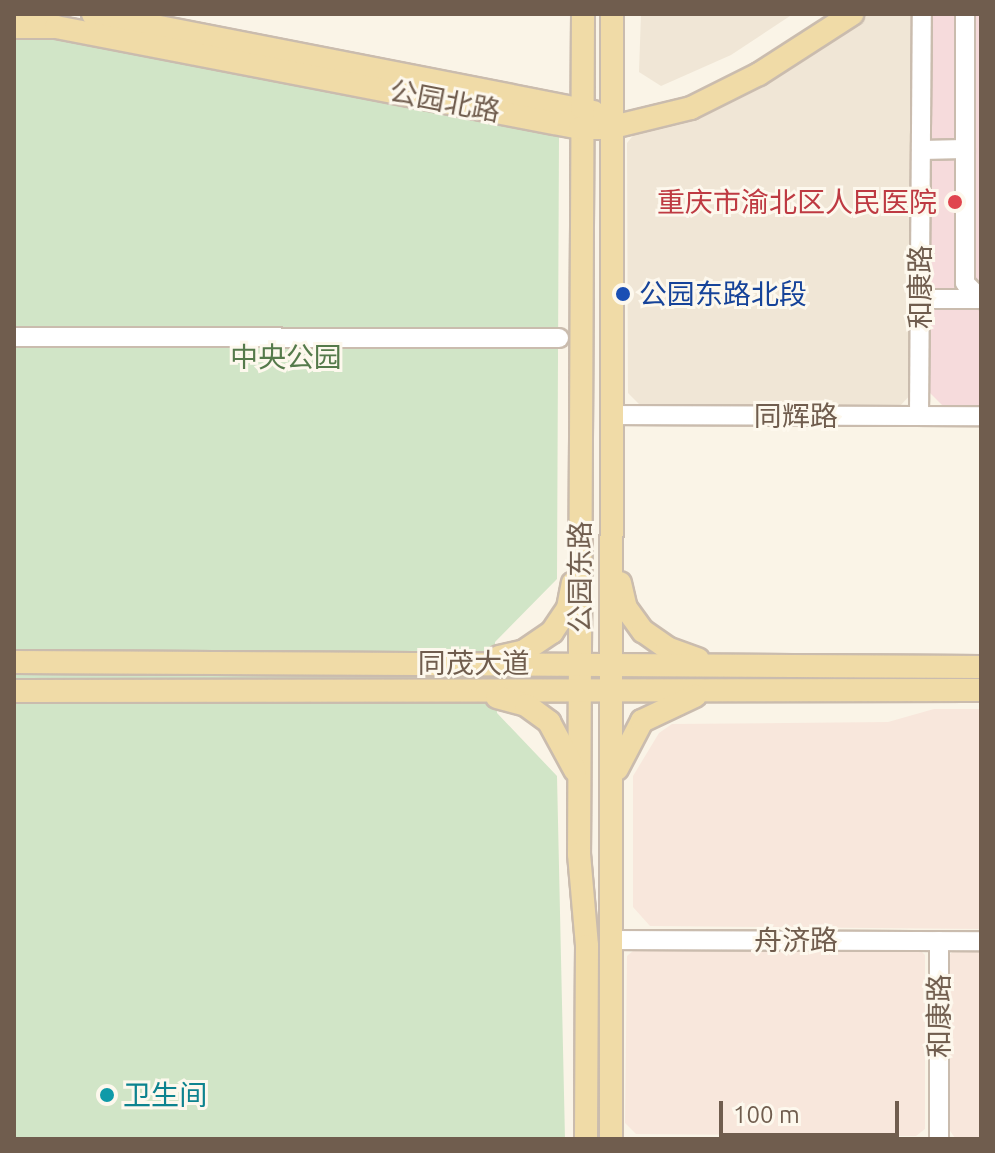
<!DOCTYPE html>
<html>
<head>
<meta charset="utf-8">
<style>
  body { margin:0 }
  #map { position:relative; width:995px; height:1153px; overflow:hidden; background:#faf4e7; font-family:Ubuntu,"Noto Sans SC",sans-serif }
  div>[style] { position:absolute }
  .residential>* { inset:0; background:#f0e6d6 }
  .commercial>* { inset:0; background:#f8e7dc }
  .medical>* { inset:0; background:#f6dbdc }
  .green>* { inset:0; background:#d1e5c7 }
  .roads { filter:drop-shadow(2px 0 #cabcae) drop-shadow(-2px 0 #cabcae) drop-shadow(0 2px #cabcae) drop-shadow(0 -2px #cabcae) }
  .minor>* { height:18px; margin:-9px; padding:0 9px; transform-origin:9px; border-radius:9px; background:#fff }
  .major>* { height:22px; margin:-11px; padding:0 11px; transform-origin:11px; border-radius:11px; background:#f0dba7 }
  .dots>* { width:22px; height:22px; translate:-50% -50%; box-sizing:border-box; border:4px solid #fdf8ed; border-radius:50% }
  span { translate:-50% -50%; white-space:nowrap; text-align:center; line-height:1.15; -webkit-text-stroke:6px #fdf8ed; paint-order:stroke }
  .street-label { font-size:28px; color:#705d4e }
  .health-label { font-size:28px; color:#be3a42 }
  .right { translate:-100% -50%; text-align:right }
  .transit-label { font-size:28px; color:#164399 }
  .left { translate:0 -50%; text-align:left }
  .park-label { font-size:28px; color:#557a4b }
  .culture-label { font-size:28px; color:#0d838f }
  .frame { position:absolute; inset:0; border:16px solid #705d4e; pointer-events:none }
  .scale { position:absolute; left:719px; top:1101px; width:180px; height:36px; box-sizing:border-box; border:4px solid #705d4e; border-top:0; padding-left:10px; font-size:24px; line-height:28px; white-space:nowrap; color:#705d4e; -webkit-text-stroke:6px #fdf8ed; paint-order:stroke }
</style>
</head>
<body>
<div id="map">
  <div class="residential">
    <i style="clip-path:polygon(641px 14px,793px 14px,731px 55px,661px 86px,639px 72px)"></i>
    <i style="clip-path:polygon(867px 14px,916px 14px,914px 391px,899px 407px,640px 405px,628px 393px,627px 143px,639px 128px,766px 80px)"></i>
  </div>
  <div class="commercial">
    <i style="clip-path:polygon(934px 709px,981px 709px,981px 929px,650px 926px,633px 907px,633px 776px,659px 733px,672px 724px,888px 722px)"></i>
    <i style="clip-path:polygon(640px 945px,916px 946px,925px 955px,925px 1129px,916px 1136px,636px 1134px,625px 1123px,627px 956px)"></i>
    <i style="clip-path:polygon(958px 947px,981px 947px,981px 1138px,955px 1138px,948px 1128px,948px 956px)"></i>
  </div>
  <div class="medical">
    <i style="clip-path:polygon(930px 14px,981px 14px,981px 407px,944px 407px,928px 391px)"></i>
  </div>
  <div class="green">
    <i style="clip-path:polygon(14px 35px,55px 35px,559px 136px,557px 579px,495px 642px,497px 713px,557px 776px,565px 1139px,14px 1139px)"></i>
  </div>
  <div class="roads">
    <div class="minor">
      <i style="left:965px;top:14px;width:269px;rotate:90deg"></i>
      <i style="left:965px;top:283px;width:23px;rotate:45deg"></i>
      <i style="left:921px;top:150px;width:44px;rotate:-1.3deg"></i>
      <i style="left:920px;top:299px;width:59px"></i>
      <i style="left:14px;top:337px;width:545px;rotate:0.11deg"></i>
      <i style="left:610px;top:415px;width:371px;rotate:0.2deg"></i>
      <i style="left:919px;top:416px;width:402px;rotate:-89.6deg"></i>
      <i style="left:612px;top:940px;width:369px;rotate:0.2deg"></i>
      <i style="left:939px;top:1139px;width:198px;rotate:-90deg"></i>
    </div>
    <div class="major">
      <i style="left:93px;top:14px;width:510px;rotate:11.07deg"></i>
      <i style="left:583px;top:14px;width:840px;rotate:90.27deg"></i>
      <i style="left:579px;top:854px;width:92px;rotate:85deg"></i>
      <i style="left:587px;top:946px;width:193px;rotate:90.3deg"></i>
      <i style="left:14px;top:27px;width:42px"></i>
      <i style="left:56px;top:27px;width:534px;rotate:10.91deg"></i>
      <i style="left:580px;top:128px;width:29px"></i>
      <i style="left:609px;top:128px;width:84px;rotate:-13.7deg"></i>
      <i style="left:691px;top:108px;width:76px;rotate:-26.6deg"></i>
      <i style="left:759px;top:74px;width:111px;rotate:-32.8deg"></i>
      <i style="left:620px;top:583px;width:26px;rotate:77deg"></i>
      <i style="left:626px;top:608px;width:29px;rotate:54deg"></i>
      <i style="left:643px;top:631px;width:29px;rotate:35deg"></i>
      <i style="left:667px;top:648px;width:33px;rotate:20deg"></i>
      <i style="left:499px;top:657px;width:26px;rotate:-13deg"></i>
      <i style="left:524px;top:651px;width:34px;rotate:-34deg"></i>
      <i style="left:552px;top:632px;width:29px;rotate:-56deg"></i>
      <i style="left:568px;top:608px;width:25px;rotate:-79deg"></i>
      <i style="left:14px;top:662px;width:967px;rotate:0.3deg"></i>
      <i style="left:14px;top:691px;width:967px;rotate:-0.06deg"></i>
      <i style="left:497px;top:697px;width:30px;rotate:15deg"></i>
      <i style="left:526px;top:705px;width:29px;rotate:36deg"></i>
      <i style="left:549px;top:722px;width:55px;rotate:61.6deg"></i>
      <i style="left:617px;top:769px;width:54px;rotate:-62.5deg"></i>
      <i style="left:642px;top:721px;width:59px;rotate:-25.3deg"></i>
      <i style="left:611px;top:1139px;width:1125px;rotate:-89.95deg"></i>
    </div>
  </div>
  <div class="dots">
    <i style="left:955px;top:202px;background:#e0444e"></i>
    <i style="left:623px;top:294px;background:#1a4fb4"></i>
    <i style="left:107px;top:1095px;background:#0f9aa8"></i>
  </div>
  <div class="street-label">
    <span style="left:445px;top:101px;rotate:11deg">公园北路</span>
    <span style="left:920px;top:287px;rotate:-90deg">和康路</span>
    <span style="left:796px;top:416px">同辉路</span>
    <span style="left:580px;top:577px;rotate:-90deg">公园东路</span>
    <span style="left:474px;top:663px">同茂大道</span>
    <span style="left:796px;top:940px">舟济路</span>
    <span style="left:939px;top:1016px;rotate:-90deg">和康路</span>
  </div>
  <div class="health-label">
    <span class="right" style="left:937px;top:202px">重庆市渝北区人民医院</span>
  </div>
  <div class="transit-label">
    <span class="left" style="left:639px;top:294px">公园东路北段</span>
  </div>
  <div class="park-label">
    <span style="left:286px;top:357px">中央公园</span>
  </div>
  <div class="culture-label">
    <span class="left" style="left:123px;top:1095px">卫生间</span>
  </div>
  <div class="frame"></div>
  <div class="scale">100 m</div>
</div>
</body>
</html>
